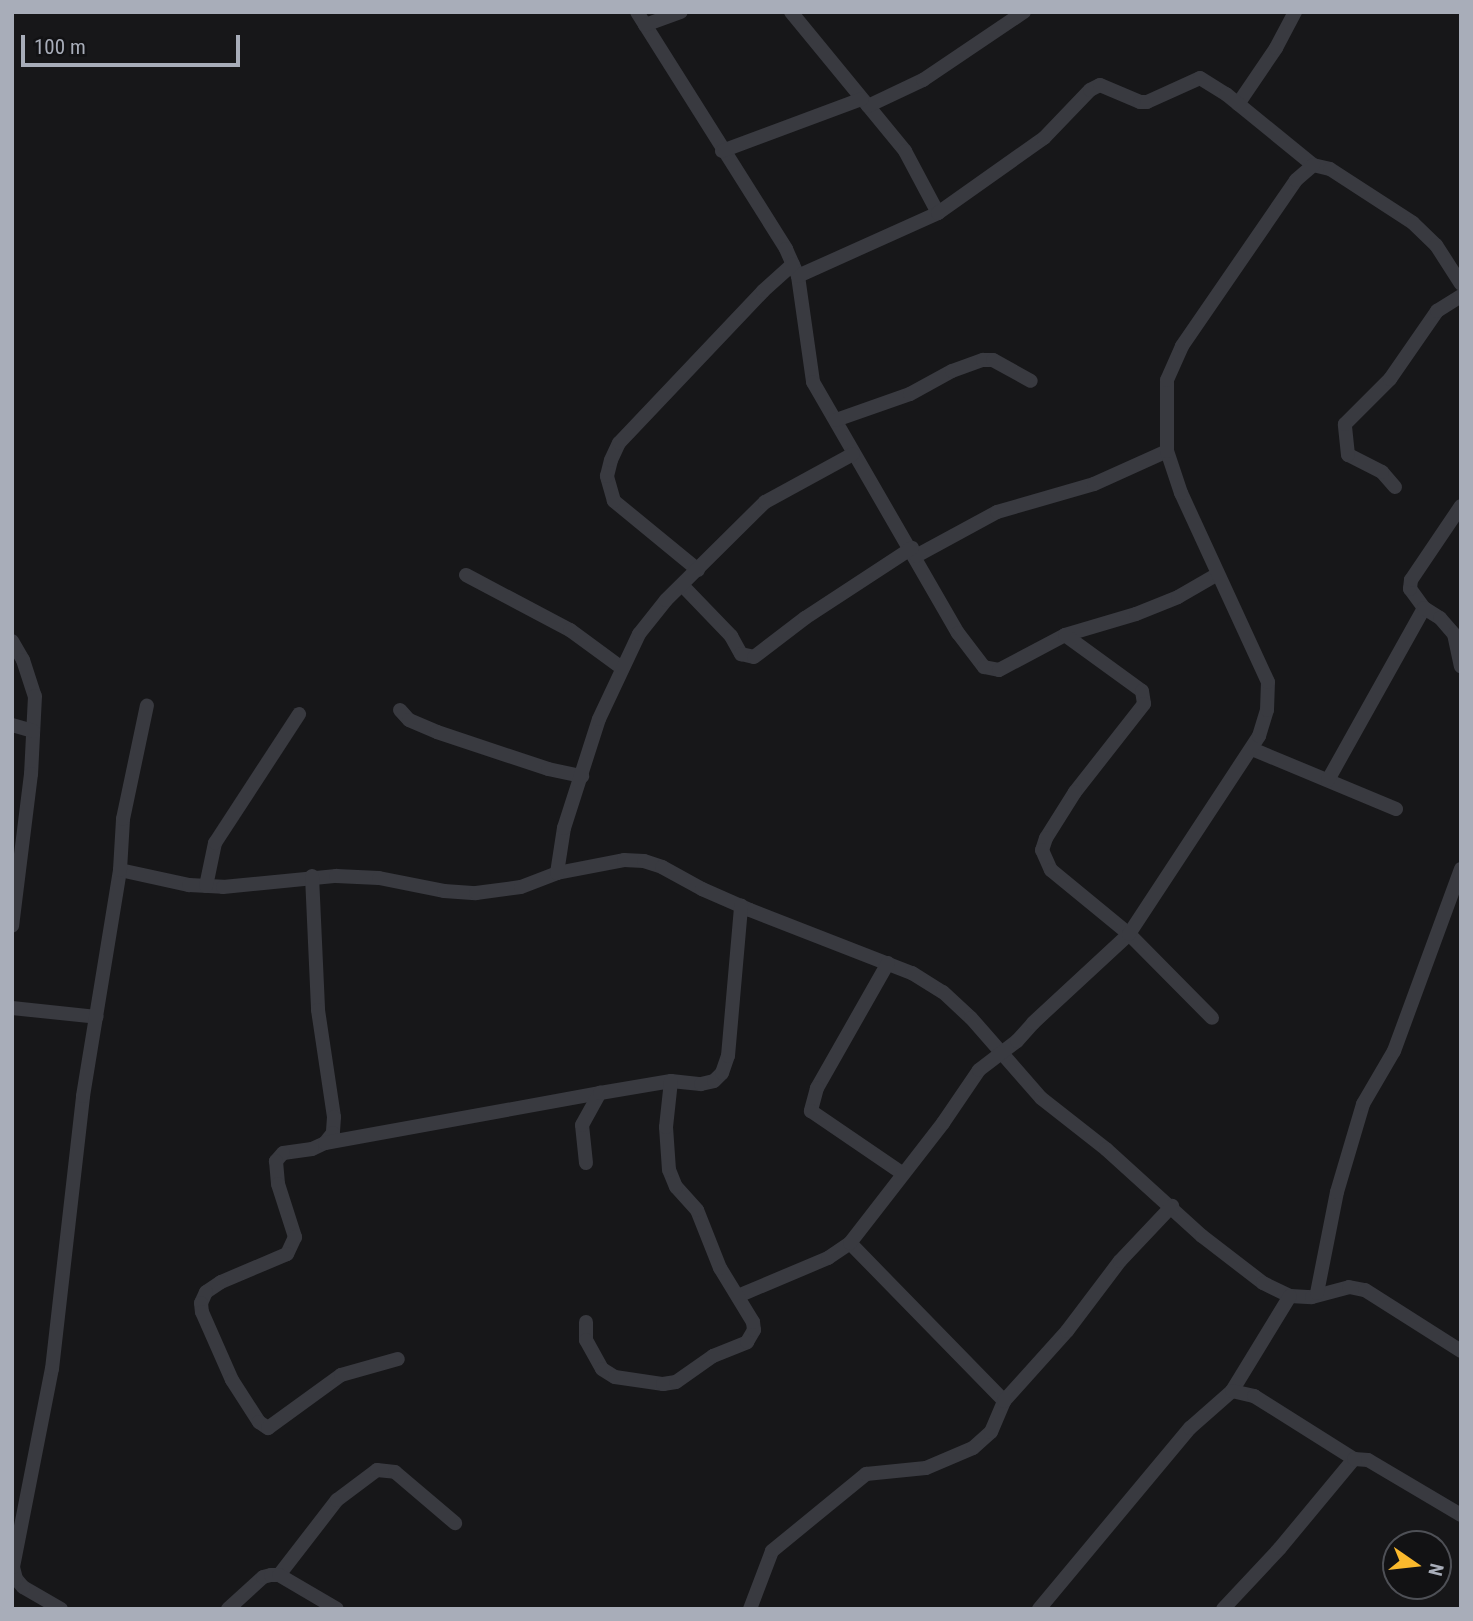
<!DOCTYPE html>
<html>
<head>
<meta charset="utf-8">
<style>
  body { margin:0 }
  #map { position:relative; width:1473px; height:1621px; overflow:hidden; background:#171719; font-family:"Roboto Condensed",sans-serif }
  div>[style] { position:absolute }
  .street>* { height:14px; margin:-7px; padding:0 7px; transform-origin:7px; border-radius:7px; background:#393a40 }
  span { translate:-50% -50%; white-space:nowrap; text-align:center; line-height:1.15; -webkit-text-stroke:5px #121214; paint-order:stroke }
  .frame { position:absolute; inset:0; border:14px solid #a8adb9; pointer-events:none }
  .north { position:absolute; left:1382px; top:1530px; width:70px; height:70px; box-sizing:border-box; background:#121214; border:2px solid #4e5056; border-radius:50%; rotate:104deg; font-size:19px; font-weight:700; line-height:28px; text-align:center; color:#a8adb9 }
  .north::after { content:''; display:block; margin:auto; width:24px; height:32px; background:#fab92d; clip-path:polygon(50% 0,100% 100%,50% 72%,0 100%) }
  .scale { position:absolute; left:21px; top:35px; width:219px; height:32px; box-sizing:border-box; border:4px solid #a8adb9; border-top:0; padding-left:9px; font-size:21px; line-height:24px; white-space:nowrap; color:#a8adb9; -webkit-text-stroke:5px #121214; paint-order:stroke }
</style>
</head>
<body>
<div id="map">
  <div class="street">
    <i style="left:637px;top:12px;width:280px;rotate:57.8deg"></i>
    <i style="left:786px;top:249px;width:30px;rotate:66deg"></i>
    <i style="left:798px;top:276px;width:107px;rotate:81.9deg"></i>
    <i style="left:813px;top:382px;width:290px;rotate:60deg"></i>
    <i style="left:958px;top:633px;width:43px;rotate:52.6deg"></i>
    <i style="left:984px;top:667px;width:15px;rotate:11deg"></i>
    <i style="left:999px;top:670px;width:75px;rotate:-27.9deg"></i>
    <i style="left:1065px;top:635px;width:74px;rotate:-16.5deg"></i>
    <i style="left:1136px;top:614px;width:45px;rotate:-22deg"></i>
    <i style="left:1178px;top:597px;width:44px;rotate:-30.1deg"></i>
    <i style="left:791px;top:12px;width:180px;rotate:50.6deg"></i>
    <i style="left:905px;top:151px;width:70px;rotate:62deg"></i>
    <i style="left:645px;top:25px;width:38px;rotate:-20deg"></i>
    <i style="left:1238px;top:104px;width:68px;rotate:-55.8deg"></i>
    <i style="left:1276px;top:48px;width:41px;rotate:-62.2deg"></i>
    <i style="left:868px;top:106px;width:61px;rotate:-25.3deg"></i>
    <i style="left:923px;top:80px;width:122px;rotate:-34deg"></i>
    <i style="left:722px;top:151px;width:149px;rotate:-20.4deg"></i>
    <i style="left:798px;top:276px;width:154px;rotate:-24.2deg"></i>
    <i style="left:938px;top:213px;width:130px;rotate:-35.3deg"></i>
    <i style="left:1044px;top:138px;width:66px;rotate:-46.2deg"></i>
    <i style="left:1090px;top:90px;width:11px;rotate:-27deg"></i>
    <i style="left:1100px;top:85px;width:43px;rotate:23deg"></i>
    <i style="left:1140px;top:102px;width:7px"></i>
    <i style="left:1147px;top:102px;width:58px;rotate:-24.4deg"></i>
    <i style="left:1200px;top:78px;width:31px;rotate:32deg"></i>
    <i style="left:1226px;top:94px;width:112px;rotate:39.2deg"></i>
    <i style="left:1313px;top:165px;width:17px;rotate:13deg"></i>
    <i style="left:1330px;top:169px;width:99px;rotate:33deg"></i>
    <i style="left:1413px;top:223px;width:32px;rotate:44deg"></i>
    <i style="left:1436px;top:245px;width:46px;rotate:57.3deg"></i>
    <i style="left:836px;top:420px;width:78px;rotate:-19.4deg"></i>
    <i style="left:910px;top:394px;width:48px;rotate:-28.7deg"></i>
    <i style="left:952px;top:371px;width:33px;rotate:-20deg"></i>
    <i style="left:983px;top:360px;width:10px"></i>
    <i style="left:993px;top:360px;width:43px;rotate:28.9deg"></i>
    <i style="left:1395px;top:487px;width:20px;rotate:-131deg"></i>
    <i style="left:1382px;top:472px;width:38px;rotate:-153deg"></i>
    <i style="left:1348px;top:455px;width:31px;rotate:-96deg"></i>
    <i style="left:1345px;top:424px;width:64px;rotate:-45deg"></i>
    <i style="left:1390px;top:379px;width:83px;rotate:-55.3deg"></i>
    <i style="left:1437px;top:311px;width:28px;rotate:-32deg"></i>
    <i style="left:916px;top:556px;width:92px;rotate:-28.5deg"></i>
    <i style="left:997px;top:512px;width:101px;rotate:-16.1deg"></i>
    <i style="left:1094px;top:484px;width:80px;rotate:-24.3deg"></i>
    <i style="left:698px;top:570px;width:109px;rotate:-140.6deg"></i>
    <i style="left:614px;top:501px;width:26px;rotate:-106deg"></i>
    <i style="left:607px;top:476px;width:16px;rotate:-76deg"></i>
    <i style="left:611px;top:460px;width:19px;rotate:-65deg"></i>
    <i style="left:619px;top:443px;width:209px;rotate:-46.5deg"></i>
    <i style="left:763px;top:291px;width:40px;rotate:-42deg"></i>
    <i style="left:466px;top:575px;width:118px;rotate:27.9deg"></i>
    <i style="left:570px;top:630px;width:64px;rotate:36.2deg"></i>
    <i style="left:682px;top:585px;width:71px;rotate:46.1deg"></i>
    <i style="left:731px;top:636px;width:21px;rotate:61deg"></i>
    <i style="left:741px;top:654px;width:13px;rotate:13deg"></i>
    <i style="left:754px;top:657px;width:64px;rotate:-37.4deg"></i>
    <i style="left:805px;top:618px;width:128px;rotate:-33.2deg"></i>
    <i style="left:1424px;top:608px;width:24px;rotate:-126deg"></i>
    <i style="left:1410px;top:589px;width:9px;rotate:-84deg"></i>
    <i style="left:1411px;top:580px;width:89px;rotate:-56deg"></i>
    <i style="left:1065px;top:635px;width:95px;rotate:36deg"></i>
    <i style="left:1142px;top:691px;width:13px;rotate:81deg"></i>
    <i style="left:1144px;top:704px;width:112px;rotate:128.1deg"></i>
    <i style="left:1075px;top:792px;width:54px;rotate:122.2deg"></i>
    <i style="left:1046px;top:838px;width:13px;rotate:108deg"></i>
    <i style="left:1042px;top:850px;width:22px;rotate:66deg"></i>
    <i style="left:1051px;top:870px;width:101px;rotate:39.4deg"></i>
    <i style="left:1129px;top:934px;width:118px;rotate:45.3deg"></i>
    <i style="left:12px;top:641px;width:22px;rotate:60deg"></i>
    <i style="left:23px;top:660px;width:38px;rotate:72deg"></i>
    <i style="left:35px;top:696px;width:78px;rotate:92.9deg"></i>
    <i style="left:31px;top:774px;width:153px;rotate:97.1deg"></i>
    <i style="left:400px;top:710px;width:13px;rotate:48deg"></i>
    <i style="left:409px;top:720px;width:30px;rotate:23deg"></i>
    <i style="left:437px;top:732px;width:117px;rotate:18.4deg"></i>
    <i style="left:548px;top:769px;width:35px;rotate:12deg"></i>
    <i style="left:12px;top:725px;width:22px;rotate:16deg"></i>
    <i style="left:1252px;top:749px;width:156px;rotate:22.6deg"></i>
    <i style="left:1328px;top:780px;width:197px;rotate:-60.8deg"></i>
    <i style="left:1424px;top:608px;width:19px;rotate:32deg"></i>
    <i style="left:1440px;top:618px;width:21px;rotate:49deg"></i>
    <i style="left:1454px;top:634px;width:33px;rotate:78deg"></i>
    <i style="left:120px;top:870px;width:71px;rotate:12.3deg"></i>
    <i style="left:189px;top:885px;width:34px;rotate:3deg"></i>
    <i style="left:223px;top:887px;width:114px;rotate:-5.6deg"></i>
    <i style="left:336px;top:876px;width:43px;rotate:2.7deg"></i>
    <i style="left:379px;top:878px;width:66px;rotate:11.3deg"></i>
    <i style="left:444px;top:891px;width:32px;rotate:4deg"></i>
    <i style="left:476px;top:893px;width:45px;rotate:-7.6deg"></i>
    <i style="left:521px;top:887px;width:39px;rotate:-21deg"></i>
    <i style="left:557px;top:873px;width:68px;rotate:-11deg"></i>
    <i style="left:624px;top:860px;width:20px;rotate:3deg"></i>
    <i style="left:644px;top:861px;width:19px;rotate:18deg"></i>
    <i style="left:662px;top:867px;width:46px;rotate:28.8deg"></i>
    <i style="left:702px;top:889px;width:52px;rotate:23.6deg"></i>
    <i style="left:750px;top:910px;width:174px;rotate:21.3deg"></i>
    <i style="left:912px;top:973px;width:36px;rotate:32deg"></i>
    <i style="left:943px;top:992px;width:38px;rotate:43deg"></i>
    <i style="left:971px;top:1018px;width:106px;rotate:48.8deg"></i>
    <i style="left:1041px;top:1098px;width:83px;rotate:38.1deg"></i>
    <i style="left:1106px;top:1149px;width:130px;rotate:42.2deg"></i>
    <i style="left:1202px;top:1236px;width:77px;rotate:37.6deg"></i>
    <i style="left:1263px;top:1283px;width:30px;rotate:26deg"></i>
    <i style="left:1290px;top:1296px;width:22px;rotate:3deg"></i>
    <i style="left:1312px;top:1297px;width:38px;rotate:-15deg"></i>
    <i style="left:1349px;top:1287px;width:16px;rotate:11deg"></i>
    <i style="left:1365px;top:1290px;width:114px;rotate:32.4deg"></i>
    <i style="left:557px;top:873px;width:46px;rotate:-81.2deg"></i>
    <i style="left:564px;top:828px;width:114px;rotate:-72.2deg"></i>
    <i style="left:599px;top:719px;width:94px;rotate:-64.8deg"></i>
    <i style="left:639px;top:634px;width:43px;rotate:-51.5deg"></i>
    <i style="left:666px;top:600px;width:139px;rotate:-44.7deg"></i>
    <i style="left:765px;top:502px;width:100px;rotate:-28.6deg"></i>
    <i style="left:312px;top:876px;width:134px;rotate:87.4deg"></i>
    <i style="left:318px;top:1010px;width:108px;rotate:81.5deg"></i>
    <i style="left:334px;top:1117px;width:16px;rotate:94deg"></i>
    <i style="left:333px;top:1133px;width:13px;rotate:129deg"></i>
    <i style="left:325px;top:1143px;width:14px;rotate:155deg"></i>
    <i style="left:312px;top:1149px;width:29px;rotate:172deg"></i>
    <i style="left:283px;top:1153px;width:11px;rotate:131deg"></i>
    <i style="left:276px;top:1161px;width:23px;rotate:85deg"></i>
    <i style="left:278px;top:1184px;width:56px;rotate:72.2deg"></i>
    <i style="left:295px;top:1237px;width:19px;rotate:115deg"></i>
    <i style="left:287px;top:1254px;width:72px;rotate:157deg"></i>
    <i style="left:221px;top:1282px;width:18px;rotate:146deg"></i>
    <i style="left:206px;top:1292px;width:12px;rotate:114deg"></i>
    <i style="left:201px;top:1303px;width:9px;rotate:84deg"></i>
    <i style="left:202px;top:1312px;width:74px;rotate:66.2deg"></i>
    <i style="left:232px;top:1380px;width:50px;rotate:57.3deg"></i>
    <i style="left:259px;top:1422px;width:11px;rotate:34deg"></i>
    <i style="left:268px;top:1428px;width:90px;rotate:-36deg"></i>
    <i style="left:341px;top:1375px;width:59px;rotate:-15.7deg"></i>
    <i style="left:206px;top:886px;width:44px;rotate:-78.2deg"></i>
    <i style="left:215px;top:843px;width:154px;rotate:-56.9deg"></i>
    <i style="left:888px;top:963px;width:144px;rotate:119.6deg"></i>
    <i style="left:817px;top:1088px;width:24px;rotate:105deg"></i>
    <i style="left:811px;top:1111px;width:110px;rotate:34.3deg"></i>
    <i style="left:12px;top:1008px;width:85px;rotate:6deg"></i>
    <i style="left:325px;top:1143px;width:280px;rotate:-10.3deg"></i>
    <i style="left:586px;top:1163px;width:38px;rotate:-96deg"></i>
    <i style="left:582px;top:1125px;width:37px;rotate:-61deg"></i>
    <i style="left:600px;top:1093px;width:72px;rotate:-9.6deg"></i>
    <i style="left:671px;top:1081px;width:30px;rotate:6deg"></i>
    <i style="left:701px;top:1084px;width:13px;rotate:-13deg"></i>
    <i style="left:714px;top:1081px;width:11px;rotate:-45deg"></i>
    <i style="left:722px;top:1073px;width:18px;rotate:-71deg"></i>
    <i style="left:728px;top:1056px;width:151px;rotate:-85deg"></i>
    <i style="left:850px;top:1243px;width:221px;rotate:45.7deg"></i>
    <i style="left:1317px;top:1293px;width:103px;rotate:-78.8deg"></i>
    <i style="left:1337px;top:1192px;width:92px;rotate:-73.5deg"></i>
    <i style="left:1363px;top:1104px;width:61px;rotate:-59.7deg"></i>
    <i style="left:1394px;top:1051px;width:194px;rotate:-69.8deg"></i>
    <i style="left:738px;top:1296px;width:98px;rotate:-22.9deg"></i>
    <i style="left:828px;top:1258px;width:27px;rotate:-34deg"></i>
    <i style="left:850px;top:1243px;width:152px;rotate:-52.2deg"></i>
    <i style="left:943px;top:1123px;width:64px;rotate:-55.8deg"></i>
    <i style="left:979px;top:1070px;width:48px;rotate:-37.3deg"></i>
    <i style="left:1017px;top:1041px;width:24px;rotate:-48deg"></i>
    <i style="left:1033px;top:1023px;width:131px;rotate:-42.8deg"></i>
    <i style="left:1129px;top:934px;width:237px;rotate:-56.7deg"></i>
    <i style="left:1259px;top:736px;width:27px;rotate:-73deg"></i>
    <i style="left:1267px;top:710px;width:28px;rotate:-88deg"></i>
    <i style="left:1268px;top:682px;width:208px;rotate:-114.7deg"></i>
    <i style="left:1181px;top:493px;width:44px;rotate:-108.4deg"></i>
    <i style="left:1167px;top:451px;width:71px;rotate:-90deg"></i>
    <i style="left:1167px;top:380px;width:37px;rotate:-66deg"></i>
    <i style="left:1182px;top:346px;width:201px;rotate:-55.5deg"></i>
    <i style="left:1296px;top:180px;width:23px;rotate:-41deg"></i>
    <i style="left:586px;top:1322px;width:18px;rotate:90deg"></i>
    <i style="left:586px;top:1340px;width:33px;rotate:61deg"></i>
    <i style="left:602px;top:1369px;width:15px;rotate:32deg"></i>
    <i style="left:615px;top:1377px;width:49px;rotate:8.3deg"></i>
    <i style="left:663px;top:1384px;width:13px;rotate:-9deg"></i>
    <i style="left:676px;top:1382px;width:45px;rotate:-35.1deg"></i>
    <i style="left:713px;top:1356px;width:37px;rotate:-22deg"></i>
    <i style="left:747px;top:1342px;width:14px;rotate:-60deg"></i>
    <i style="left:754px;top:1330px;width:8px;rotate:-97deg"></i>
    <i style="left:753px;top:1322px;width:63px;rotate:-121.4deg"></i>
    <i style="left:720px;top:1268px;width:62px;rotate:-111.6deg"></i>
    <i style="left:697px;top:1210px;width:31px;rotate:-132deg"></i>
    <i style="left:676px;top:1187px;width:18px;rotate:-112deg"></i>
    <i style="left:669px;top:1170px;width:43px;rotate:-94deg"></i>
    <i style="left:666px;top:1127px;width:46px;rotate:-83.8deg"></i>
    <i style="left:1232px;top:1391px;width:111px;rotate:-58.6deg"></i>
    <i style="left:279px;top:1575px;width:95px;rotate:-52.3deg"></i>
    <i style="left:337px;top:1500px;width:50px;rotate:-36.9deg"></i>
    <i style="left:377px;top:1470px;width:18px;rotate:6deg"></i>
    <i style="left:395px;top:1472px;width:79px;rotate:40.4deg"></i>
    <i style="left:61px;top:1609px;width:44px;rotate:-149.9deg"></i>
    <i style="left:23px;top:1587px;width:11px;rotate:-131deg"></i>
    <i style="left:16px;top:1579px;width:12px;rotate:-104deg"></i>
    <i style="left:13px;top:1567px;width:202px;rotate:-78.9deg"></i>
    <i style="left:52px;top:1369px;width:275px;rotate:-83.5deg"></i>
    <i style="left:83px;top:1096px;width:229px;rotate:-80.7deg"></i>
    <i style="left:120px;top:870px;width:51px;rotate:-86.6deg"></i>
    <i style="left:123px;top:819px;width:116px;rotate:-78.1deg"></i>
    <i style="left:228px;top:1609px;width:47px;rotate:-42.4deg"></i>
    <i style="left:263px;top:1577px;width:8px;rotate:-14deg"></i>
    <i style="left:271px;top:1575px;width:8px"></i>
    <i style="left:279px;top:1575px;width:67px;rotate:30.4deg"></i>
    <i style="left:750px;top:1609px;width:62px;rotate:-69.2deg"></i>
    <i style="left:772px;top:1551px;width:122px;rotate:-39.3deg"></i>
    <i style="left:866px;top:1474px;width:60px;rotate:-5.7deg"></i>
    <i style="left:926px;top:1468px;width:51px;rotate:-23.1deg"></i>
    <i style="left:973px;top:1448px;width:24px;rotate:-42deg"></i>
    <i style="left:991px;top:1432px;width:34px;rotate:-67deg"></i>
    <i style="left:1004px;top:1401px;width:94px;rotate:-48deg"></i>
    <i style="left:1067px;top:1331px;width:88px;rotate:-52.9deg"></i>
    <i style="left:1120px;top:1261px;width:76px;rotate:-46.6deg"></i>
    <i style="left:1039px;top:1609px;width:236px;rotate:-50.2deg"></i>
    <i style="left:1190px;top:1428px;width:56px;rotate:-41.4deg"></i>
    <i style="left:1232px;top:1391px;width:23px;rotate:13deg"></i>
    <i style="left:1254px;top:1396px;width:118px;rotate:32.2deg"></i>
    <i style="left:1223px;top:1609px;width:83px;rotate:-46.9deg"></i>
    <i style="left:1280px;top:1548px;width:116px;rotate:-50.3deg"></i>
    <i style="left:1354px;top:1459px;width:14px;rotate:4deg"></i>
    <i style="left:1368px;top:1460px;width:108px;rotate:30.6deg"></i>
  </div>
  <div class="frame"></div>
  <div class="north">N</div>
  <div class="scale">100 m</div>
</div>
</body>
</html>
